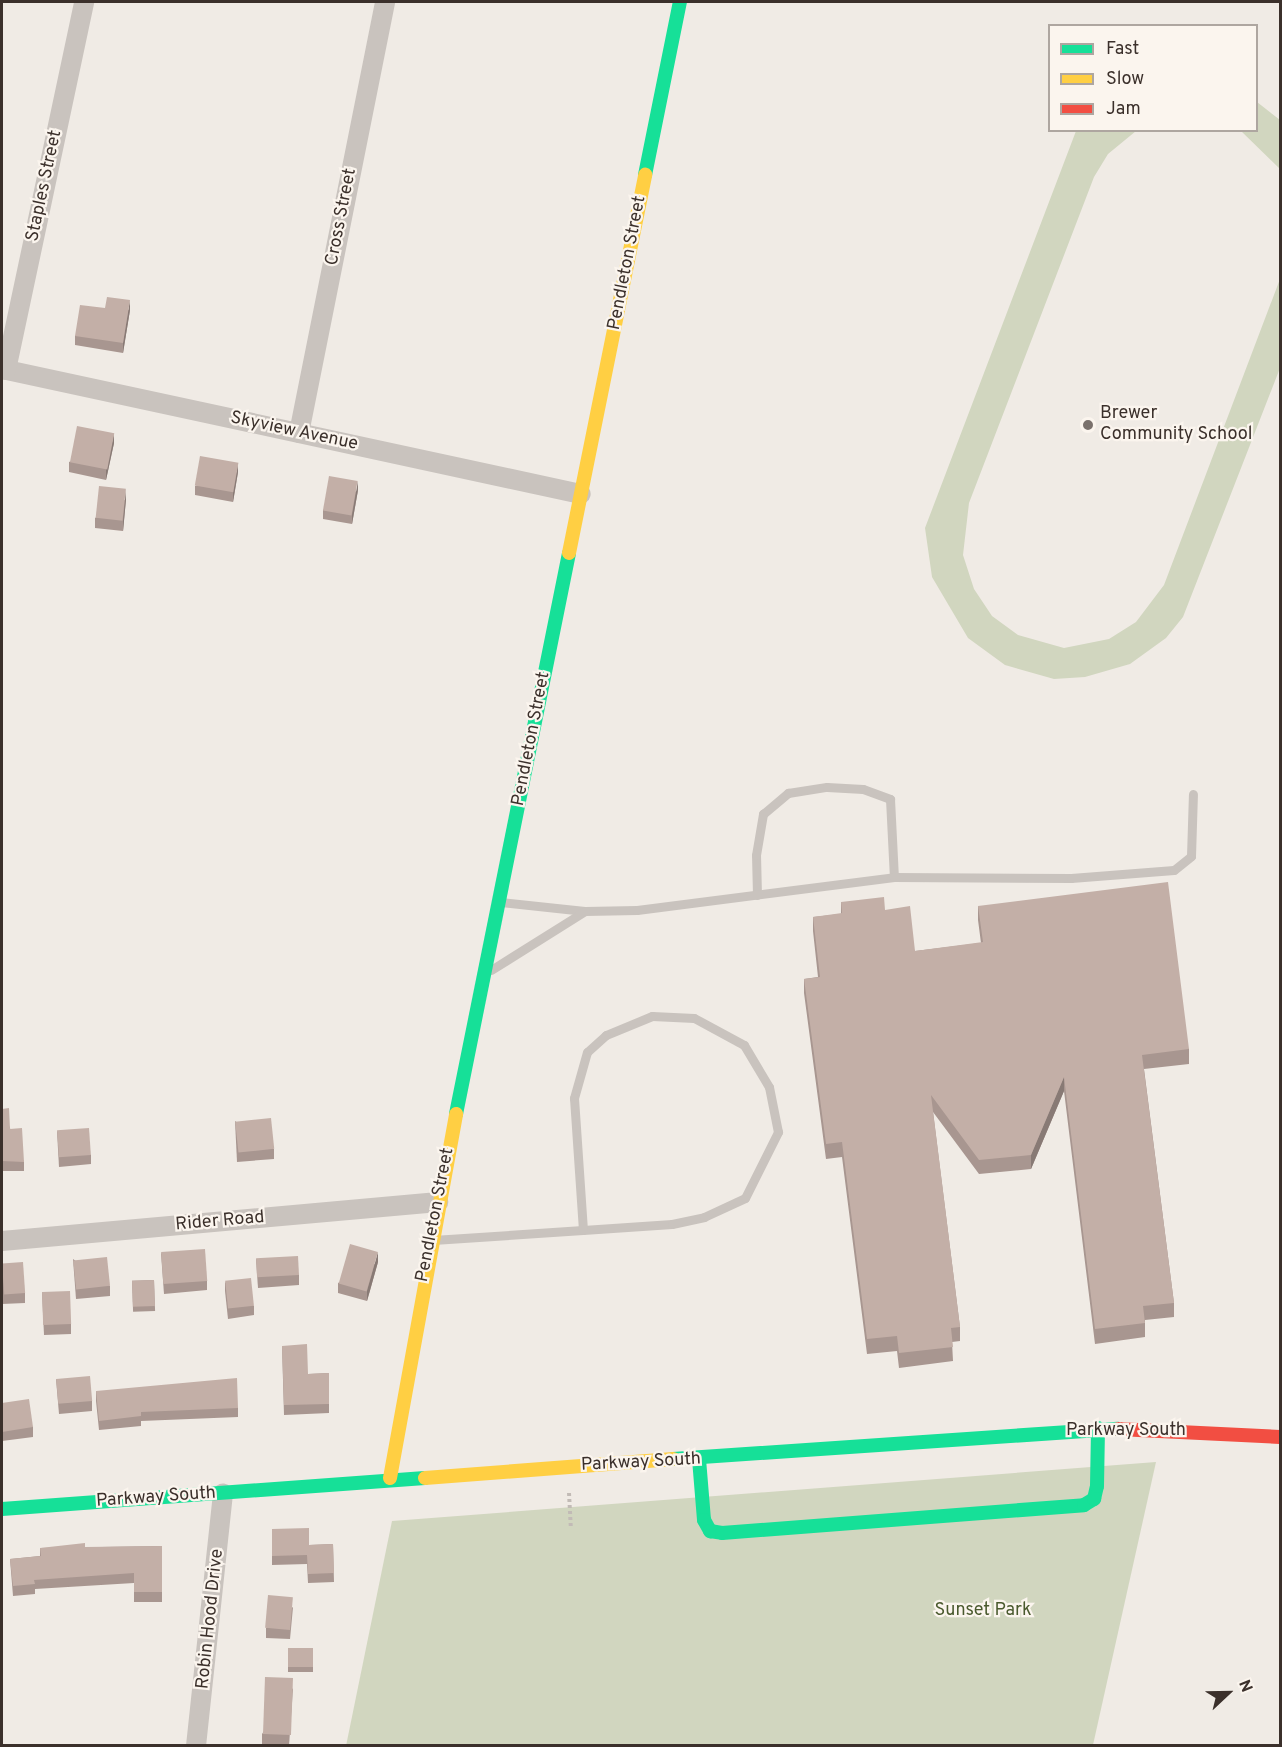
<!DOCTYPE html>
<html>
<head>
<meta charset="utf-8">
<style>
  body { margin:0 }
  #map { position:relative; width:1282px; height:1747px; overflow:hidden; background:#f0ebe5; font-family:Overpass,sans-serif }
  div>[style] { position:absolute }
  .green>* { inset:0; background:#d1d6bf }
  .path>* { height:4px; margin-top:-2px; transform-origin:0; background:repeating-linear-gradient(90deg,#c2bbb6 0 3px,transparent 0 6px) }
  .lane>* { height:9px; margin:-4.5px; padding:0 4.5px; transform-origin:4.5px; border-radius:4.5px; background:#c9c3be }
  .street>* { height:20px; margin:-10px; padding:0 10px; transform-origin:10px; border-radius:10px; background:#c9c3be }
  .fast>* { height:14px; margin:-7px; padding:0 7px; transform-origin:7px; border-radius:7px; background:#16e098 }
  .slow>* { height:14px; margin:-7px; padding:0 7px; transform-origin:7px; border-radius:7px; background:#ffcf43 }
  .jam>* { height:14px; margin:-7px; padding:0 7px; transform-origin:7px; border-radius:7px; background:#f24e42 }
  .wall>* { inset:0; background:#a89690; transform-origin:0 0 }
  .shaded-wall>* { inset:0; background:#887a75 }
  .building>* { inset:0; background:#c3afa7; transform-origin:0 0 }
  .dots>* { width:16px; height:16px; translate:-50% -50%; box-sizing:border-box; border:3px solid #fbf5ee; border-radius:50% }
  span { translate:-50% -50%; white-space:nowrap; text-align:center; line-height:1.15; -webkit-text-stroke:4.5px #fbf5ee; paint-order:stroke }
  .street-label { font-size:18px; color:#3b302b }
  .poi-label { font-size:18px; color:#3b302b }
  .left { translate:0 -50%; text-align:left }
  .park-label { font-size:18px; color:#4a5a2e }
  .frame { position:absolute; inset:0; border:3px solid #3b302b; pointer-events:none }
  .legend { position:absolute; left:1048px; top:24px; width:210px; height:108px; box-sizing:border-box; background:#fbf5ee; border:2px solid #aea6a0; margin:0; padding:8px 10px; list-style:none; font-size:18px; color:#3b302b }
  .legend li { display:flex; align-items:center; gap:12px; height:30px }
  .legend b { width:30px; border:2px solid #aea6a0 }
  .north { position:absolute; left:1198px; top:1663px; width:60px; height:60px; -webkit-text-stroke:4px #fbf5ee; paint-order:stroke; rotate:68deg; font-size:16px; font-weight:700; line-height:24px; text-align:center; color:#3b302b }
  .north::after { content:''; display:block; margin:auto; width:21px; height:27px; background:#3b302b; clip-path:polygon(50% 0,100% 100%,50% 72%,0 100%) }
</style>
</head>
<body>
<div id="map">
  <div class="green">
    <i style="clip-path:polygon(1257px 102px,1280px 120px,1280px 169px,1241px 131px,1256px 130px)"></i>
    <i style="clip-path:polygon(1076px 131px,1136px 131px,1108px 154px,1094px 177px,969px 503px,963px 555px,974px 589px,992px 616px,1018px 635px,1064px 648px,1109px 639px,1136px 622px,1164px 585px,1280px 279px,1280px 368px,1183px 617px,1166px 638px,1130px 664px,1085px 677px,1054px 679px,1005px 665px,968px 638px,932px 577px,925px 528px)"></i>
    <i style="clip-path:polygon(1156px 1462px,1093px 1745px,346px 1746px,392px 1521px)"></i>
  </div>
  <div class="path">
    <i style="left:569px;top:1493px;width:36px;rotate:87deg"></i>
  </div>
  <div class="lane">
    <i style="left:757px;top:895px;width:40px;rotate:-91.4deg"></i>
    <i style="left:756px;top:855px;width:42px;rotate:-80.3deg"></i>
    <i style="left:763px;top:814px;width:33px;rotate:-40deg"></i>
    <i style="left:788px;top:793px;width:39px;rotate:-9deg"></i>
    <i style="left:827px;top:787px;width:36px;rotate:3deg"></i>
    <i style="left:863px;top:789px;width:29px;rotate:20deg"></i>
    <i style="left:890px;top:799px;width:78px;rotate:87.1deg"></i>
    <i style="left:501px;top:902px;width:84px;rotate:6.1deg"></i>
    <i style="left:585px;top:911px;width:52px;rotate:-1.1deg"></i>
    <i style="left:637px;top:910px;width:259px;rotate:-7.3deg"></i>
    <i style="left:894px;top:877px;width:177px;rotate:0.3deg"></i>
    <i style="left:1071px;top:878px;width:103px;rotate:-4.4deg"></i>
    <i style="left:1174px;top:870px;width:22px;rotate:-39deg"></i>
    <i style="left:1191px;top:856px;width:62px;rotate:-88.2deg"></i>
    <i style="left:491px;top:970px;width:111px;rotate:-32.1deg"></i>
    <i style="left:433px;top:1240px;width:150px;rotate:-3.8deg"></i>
    <i style="left:583px;top:1230px;width:89px;rotate:-3.9deg"></i>
    <i style="left:672px;top:1224px;width:33px;rotate:-12deg"></i>
    <i style="left:704px;top:1217px;width:45px;rotate:-24.9deg"></i>
    <i style="left:745px;top:1198px;width:74px;rotate:-63.4deg"></i>
    <i style="left:778px;top:1132px;width:46px;rotate:-101.3deg"></i>
    <i style="left:769px;top:1087px;width:49px;rotate:-120.8deg"></i>
    <i style="left:744px;top:1045px;width:57px;rotate:-151.6deg"></i>
    <i style="left:694px;top:1018px;width:42px;rotate:-177.3deg"></i>
    <i style="left:652px;top:1016px;width:50px;rotate:157.6deg"></i>
    <i style="left:606px;top:1035px;width:25px;rotate:138deg"></i>
    <i style="left:587px;top:1052px;width:48px;rotate:105.8deg"></i>
    <i style="left:574px;top:1098px;width:132px;rotate:86.1deg"></i>
  </div>
  <div class="street">
    <i style="left:2px;top:369px;width:592px;rotate:12.18deg"></i>
    <i style="left:6px;top:370px;width:376px;rotate:-78deg"></i>
    <i style="left:299px;top:433px;width:439px;rotate:-78.7deg"></i>
    <i style="left:2px;top:1241px;width:438px;rotate:-5.1deg"></i>
    <i style="left:196px;top:1746px;width:254px;rotate:-83.9deg"></i>
  </div>
  <div class="fast">
    <i style="left:645px;top:175px;width:177px;rotate:-78.6deg"></i>
    <i style="left:456px;top:1114px;width:572px;rotate:-78.61deg"></i>
    <i style="left:673px;top:1459px;width:446px;rotate:-3.9deg"></i>
    <i style="left:699px;top:1459px;width:61px;rotate:85.3deg"></i>
    <i style="left:704px;top:1520px;width:13px;rotate:61deg"></i>
    <i style="left:710px;top:1531px;width:12px;rotate:9deg"></i>
    <i style="left:722px;top:1533px;width:363px;rotate:-4.4deg"></i>
    <i style="left:1084px;top:1505px;width:12px;rotate:-31deg"></i>
    <i style="left:1094px;top:1499px;width:13px;rotate:-77deg"></i>
    <i style="left:1097px;top:1486px;width:58px;rotate:-89deg"></i>
    <i style="left:2px;top:1509px;width:424px;rotate:-4.2deg"></i>
  </div>
  <div class="slow">
    <i style="left:569px;top:553px;width:386px;rotate:-78.6deg"></i>
    <i style="left:390px;top:1478px;width:370px;rotate:-79.7deg"></i>
    <i style="left:425px;top:1478px;width:249px;rotate:-4.4deg"></i>
  </div>
  <div class="jam">
    <i style="left:1118px;top:1429px;width:162px;rotate:2.8deg"></i>
  </div>
  <div class="wall">
    <i style="clip-path:polygon(105px 308px,130px 310px,123px 353px,75px 345px,75px 336px)"></i>
    <i style="clip-path:polygon(114px 443px,106px 480px,69px 472px,69px 462px)"></i>
    <i style="clip-path:polygon(238px 472px,233px 502px,195px 495px,195px 486px)"></i>
    <i style="clip-path:polygon(358px 490px,352px 524px,323px 519px,323px 510px)"></i>
    <i style="clip-path:polygon(126px 499px,123px 531px,95px 528px,95px 518px)"></i>
    <i style="clip-path:polygon(841px 902px,885px 910px,915px 951px,981px 943px,978px 920px,978px 906px,1189px 1049px,1189px 1064px,1144px 1069px,1174px 1303px,1174px 1317px,1145px 1320px,1145px 1337px,1095px 1344px,1064px 1091px,1031px 1169px,979px 1174px,933px 1112px,960px 1327px,960px 1341px,952px 1342px,953px 1361px,899px 1368px,897px 1351px,867px 1354px,842px 1157px,826px 1159px,804px 993px,804px 979px,818px 977px,813px 931px,813px 917px,841px 914px)"></i>
    <i style="clip-path:polygon(2px 1109px,24px 1162px,24px 1171px,2px 1171px)"></i>
    <i style="clip-path:polygon(235px 1121px,274px 1149px,274px 1159px,237px 1162px)"></i>
    <i style="clip-path:polygon(57px 1131px,91px 1155px,91px 1164px,59px 1167px)"></i>
    <i style="clip-path:polygon(161px 1253px,207px 1281px,207px 1290px,164px 1294px)"></i>
    <i style="clip-path:polygon(73px 1259px,110px 1286px,110px 1296px,76px 1299px)"></i>
    <i style="clip-path:polygon(256px 1259px,299px 1275px,299px 1285px,258px 1288px)"></i>
    <i style="clip-path:polygon(378px 1262px,367px 1301px,338px 1293px,338px 1283px)"></i>
    <i style="clip-path:polygon(2px 1263px,25px 1293px,25px 1303px,2px 1304px)"></i>
    <i style="left:154px;top:1280px;width:31px;height:22px;rotate:88deg"></i>
    <i style="clip-path:polygon(225px 1282px,254px 1306px,254px 1315px,228px 1319px,225px 1291px)"></i>
    <i style="clip-path:polygon(42px 1292px,71px 1324px,71px 1334px,44px 1335px)"></i>
    <i style="clip-path:polygon(282px 1346px,308px 1374px,329px 1373px,329px 1413px,284px 1415px)"></i>
    <i style="clip-path:polygon(56px 1379px,92px 1401px,92px 1411px,59px 1414px)"></i>
    <i style="clip-path:polygon(96px 1391px,238px 1408px,238px 1417px,141px 1421px,141px 1426px,99px 1430px,96px 1401px)"></i>
    <i style="clip-path:polygon(2px 1403px,33px 1427px,33px 1437px,2px 1441px)"></i>
    <i style="clip-path:polygon(272px 1529px,309px 1545px,333px 1544px,334px 1582px,308px 1583px,307px 1564px,272px 1565px)"></i>
    <i style="clip-path:polygon(162px 1546px,162px 1602px,134px 1602px,134px 1583px,35px 1589px,35px 1594px,13px 1596px,10px 1559px,40px 1556px,40px 1548px)"></i>
    <i style="clip-path:polygon(293px 1607px,290px 1639px,266px 1638px,266px 1628px)"></i>
    <i style="left:288px;top:1648px;width:25px;height:24px"></i>
    <i style="clip-path:polygon(293px 1688px,289px 1746px,262px 1744px,262px 1734px)"></i>
  </div>
  <div class="shaded-wall">
    <i style="clip-path:polygon(130px 300px,130px 310px,123px 353px,123px 343px)"></i>
    <i style="clip-path:polygon(114px 433px,114px 443px,106px 480px,106px 470px)"></i>
    <i style="clip-path:polygon(238px 463px,238px 472px,233px 502px,233px 493px)"></i>
    <i style="clip-path:polygon(358px 481px,358px 490px,352px 524px,352px 515px)"></i>
    <i style="clip-path:polygon(126px 489px,126px 499px,123px 531px,123px 521px)"></i>
    <i style="clip-path:polygon(1064px 1077px,1064px 1091px,1031px 1169px,1031px 1155px)"></i>
    <i style="clip-path:polygon(378px 1252px,378px 1262px,367px 1301px,367px 1291px)"></i>
  </div>
  <div class="building">
    <i style="clip-path:polygon(107px 297px,130px 300px,123px 343px,75px 336px,80px 305px,105px 308px)"></i>
    <i style="left:77px;top:426px;width:38px;height:37px;rotate:11deg"></i>
    <i style="left:200px;top:456px;width:39px;height:30px;rotate:10deg"></i>
    <i style="left:329px;top:476px;width:29px;height:35px;rotate:10deg"></i>
    <i style="left:99px;top:486px;width:27px;height:32px;rotate:6deg"></i>
    <i style="clip-path:polygon(1168px 882px,1189px 1049px,1142px 1055px,1174px 1303px,1143px 1306px,1145px 1323px,1095px 1329px,1064px 1077px,1031px 1155px,979px 1160px,931px 1095px,960px 1327px,951px 1328px,953px 1347px,899px 1353px,897px 1336px,867px 1339px,842px 1142px,826px 1144px,804px 979px,820px 977px,813px 917px,842px 913px,841px 902px,884px 897px,885px 910px,910px 906px,915px 951px,983px 942px,978px 906px)"></i>
    <i style="clip-path:polygon(9px 1108px,10px 1129px,22px 1128px,24px 1162px,2px 1161px,2px 1109px)"></i>
    <i style="left:271px;top:1118px;width:31px;height:36px;rotate:84deg"></i>
    <i style="left:89px;top:1128px;width:27px;height:32px;rotate:86deg"></i>
    <i style="left:350px;top:1244px;width:29px;height:41px;rotate:16deg"></i>
    <i style="left:205px;top:1249px;width:32px;height:44px;rotate:86deg"></i>
    <i style="left:298px;top:1256px;width:19px;height:42px;rotate:87deg"></i>
    <i style="left:107px;top:1257px;width:29px;height:34px;rotate:84deg"></i>
    <i style="left:23px;top:1262px;width:31px;height:21px;rotate:86deg"></i>
    <i style="left:251px;top:1278px;width:28px;height:26px;rotate:84deg"></i>
    <i style="left:154px;top:1280px;width:26px;height:22px;rotate:88deg"></i>
    <i style="left:70px;top:1291px;width:33px;height:28px;rotate:88deg"></i>
    <i style="clip-path:polygon(307px 1344px,308px 1374px,329px 1373px,329px 1404px,284px 1405px,282px 1346px)"></i>
    <i style="left:90px;top:1376px;width:25px;height:34px;rotate:85deg"></i>
    <i style="clip-path:polygon(237px 1378px,238px 1408px,141px 1412px,141px 1416px,99px 1421px,96px 1391px)"></i>
    <i style="clip-path:polygon(29px 1399px,33px 1427px,2px 1432px,2px 1403px)"></i>
    <i style="clip-path:polygon(309px 1528px,309px 1545px,333px 1544px,334px 1573px,308px 1574px,307px 1555px,272px 1556px,272px 1529px)"></i>
    <i style="clip-path:polygon(85px 1543px,85px 1547px,162px 1546px,162px 1592px,134px 1592px,134px 1573px,34px 1580px,35px 1584px,13px 1586px,10px 1559px,41px 1556px,40px 1548px)"></i>
    <i style="left:268px;top:1595px;width:25px;height:33px;rotate:5deg"></i>
    <i style="left:288px;top:1648px;width:25px;height:19px"></i>
    <i style="left:265px;top:1677px;width:28px;height:57px;rotate:2deg"></i>
  </div>
  <div class="dots">
    <i style="left:1088px;top:425px;background:#7a716c"></i>
  </div>
  <div class="street-label">
    <span style="left:45px;top:186px;rotate:-78deg">Staples Street</span>
    <span style="left:342px;top:217px;rotate:-79deg">Cross Street</span>
    <span style="left:628px;top:263px;rotate:-79deg">Pendleton Street</span>
    <span style="left:294px;top:432px;rotate:12deg">Skyview Avenue</span>
    <span style="left:532px;top:739px;rotate:-79deg">Pendleton Street</span>
    <span style="left:436px;top:1215px;rotate:-79deg">Pendleton Street</span>
    <span style="left:220px;top:1222px;rotate:-5deg">Rider Road</span>
    <span style="left:1126px;top:1431px">Parkway South</span>
    <span style="left:641px;top:1463px;rotate:-3deg">Parkway South</span>
    <span style="left:156px;top:1498px;rotate:-4deg">Parkway South</span>
    <span style="left:211px;top:1619px;rotate:-84deg">Robin Hood Drive</span>
  </div>
  <div class="poi-label">
    <span class="left" style="left:1100px;top:425px">Brewer<br>Community School</span>
  </div>
  <div class="park-label">
    <span style="left:983px;top:1611px">Sunset Park</span>
  </div>
  <div class="frame"></div>
  <ul class="legend">
  <li><b style="height:8px;background:#16e098"></b>Fast</li>
  <li><b style="height:8px;background:#ffcf43"></b>Slow</li>
  <li><b style="height:8px;background:#f24e42"></b>Jam</li>
  </ul>
  <div class="north">N</div>
</div>
</body>
</html>
